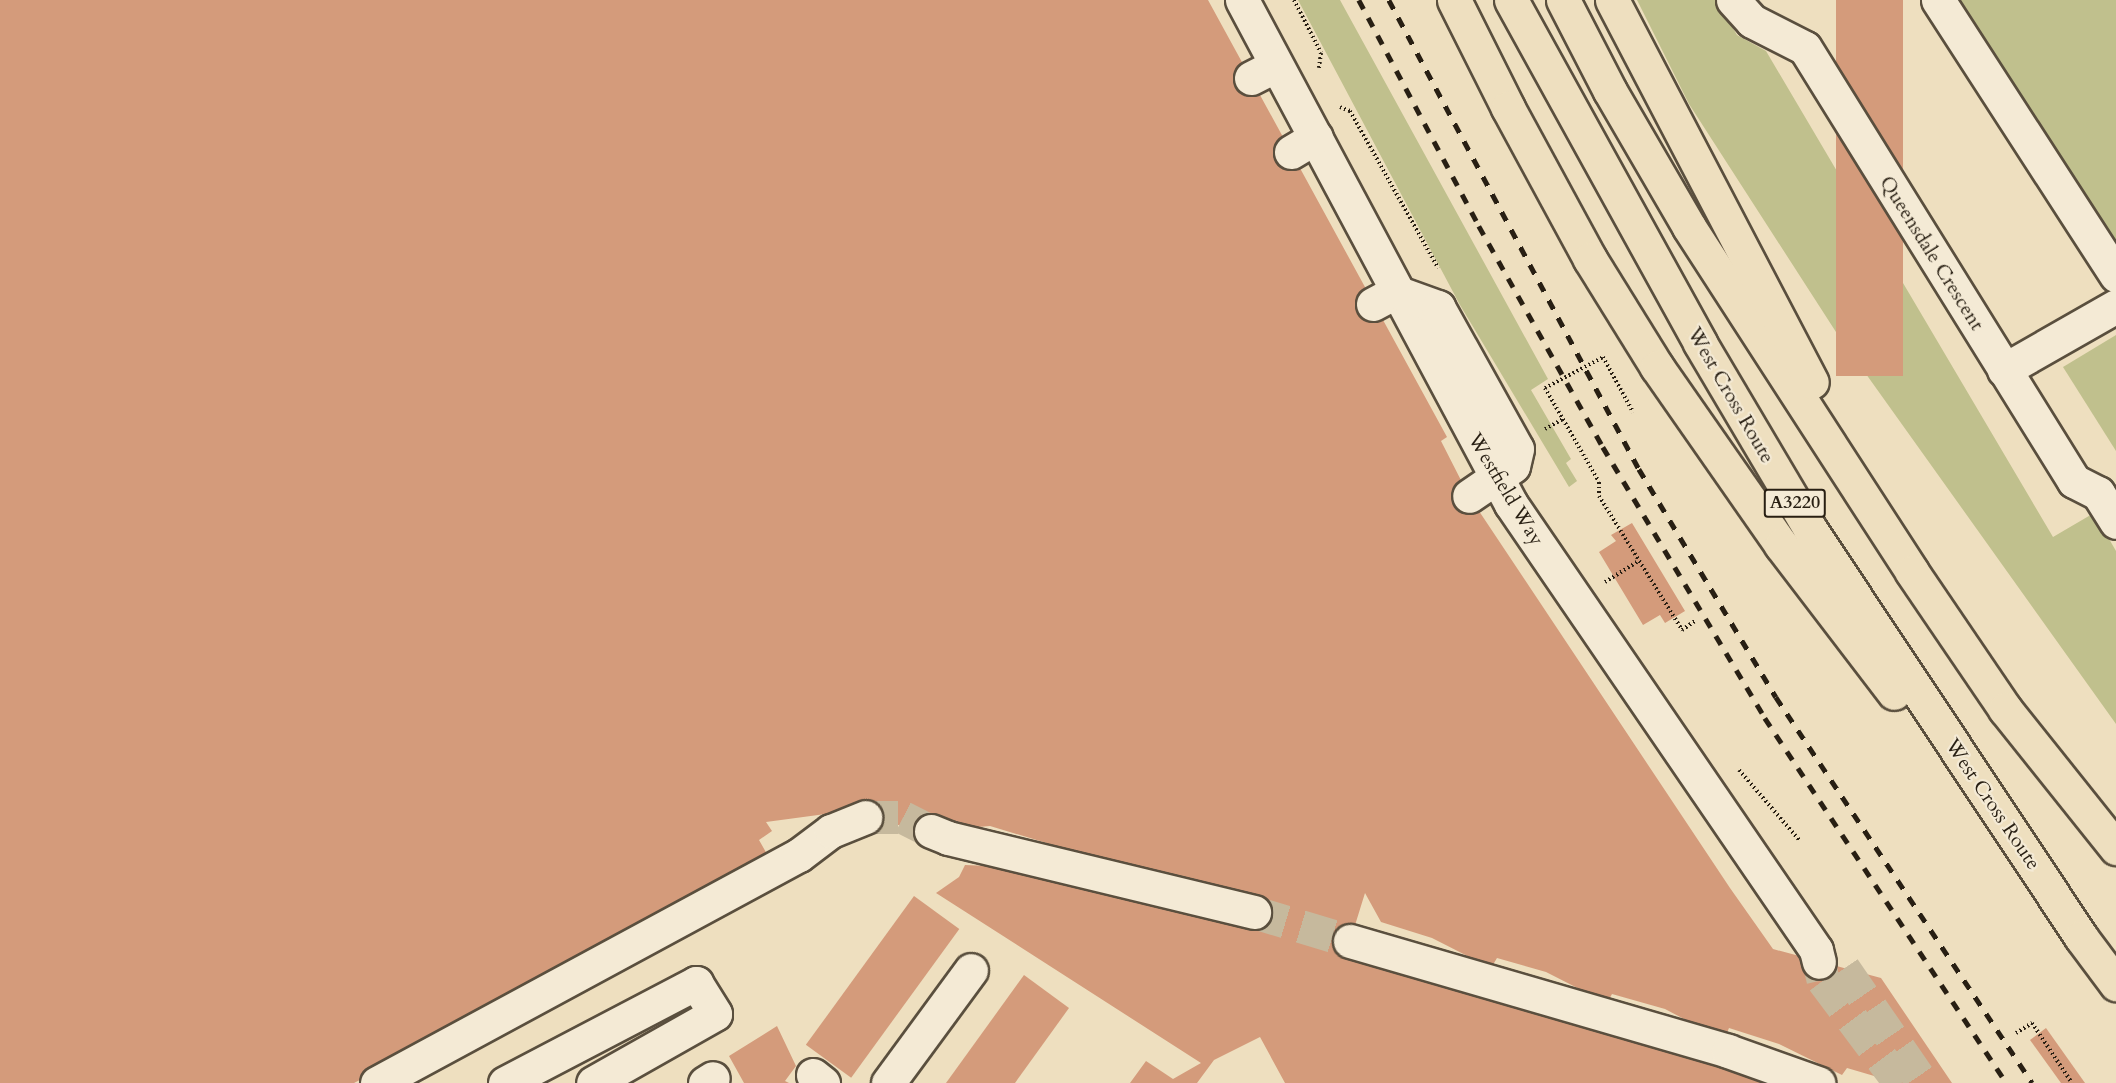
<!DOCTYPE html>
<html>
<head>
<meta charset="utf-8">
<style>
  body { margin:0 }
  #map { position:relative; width:2116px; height:1083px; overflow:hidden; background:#eedfbf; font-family:Cardo,serif }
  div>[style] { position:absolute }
  .green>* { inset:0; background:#c0c08d }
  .building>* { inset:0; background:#d49b7b; transform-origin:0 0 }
  .minor-tunnel>* { height:33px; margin-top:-16.5px; transform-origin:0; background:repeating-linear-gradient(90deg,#c6b99d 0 33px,transparent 0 49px) }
  .path>* { height:4px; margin-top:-2px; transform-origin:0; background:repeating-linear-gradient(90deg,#281f13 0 1.5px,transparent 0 4.5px) }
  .roads { filter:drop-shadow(2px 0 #5a4f3e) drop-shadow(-2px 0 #5a4f3e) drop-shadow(0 2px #5a4f3e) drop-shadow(0 -2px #5a4f3e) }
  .minor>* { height:33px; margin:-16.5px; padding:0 16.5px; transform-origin:16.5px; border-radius:16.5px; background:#f4ead5 }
  .highway>* { height:33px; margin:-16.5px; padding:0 16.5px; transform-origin:16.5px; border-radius:16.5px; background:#eedfbf }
  .rail>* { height:4.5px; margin-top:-2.25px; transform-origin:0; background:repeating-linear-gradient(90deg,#281f13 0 10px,transparent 0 20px) }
  .path-bridge>* { height:4px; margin-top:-2px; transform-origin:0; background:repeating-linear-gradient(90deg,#281f13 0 1.5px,transparent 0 4.5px) }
  span { translate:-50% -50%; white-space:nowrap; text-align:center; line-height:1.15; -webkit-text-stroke:4.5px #f4ead5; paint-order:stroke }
  .shield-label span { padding:2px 4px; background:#f4ead5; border:2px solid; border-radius:4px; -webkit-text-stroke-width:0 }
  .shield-label { font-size:18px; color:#281f13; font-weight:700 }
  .street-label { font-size:20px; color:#281f13 }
</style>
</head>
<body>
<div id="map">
  <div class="green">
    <i style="clip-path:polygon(1298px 0,1340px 0,1548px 379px,1531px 390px,1571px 459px,1566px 463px,1577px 481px,1569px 487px,1460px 305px)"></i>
    <i style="clip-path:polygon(1637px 0,1716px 0,1737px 35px,1766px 51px,2053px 537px,2094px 513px,2116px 551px,2116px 724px,1836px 332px,1689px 104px)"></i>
    <i style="clip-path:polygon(1957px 0,2116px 0,2116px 250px)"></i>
    <i style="clip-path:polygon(2116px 335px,2116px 451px,2063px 367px)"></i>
  </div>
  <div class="building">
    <i style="clip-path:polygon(0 0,1208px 0,1447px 437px,1441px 441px,1469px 496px,1730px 888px,1773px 949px,1881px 978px,1952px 1083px,1898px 1083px,1847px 1068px,1842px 1075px,1779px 1044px,1729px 1028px,1724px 1040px,1665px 1009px,1612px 994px,1607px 1003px,1546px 972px,1497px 958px,1491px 968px,1432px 938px,1381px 922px,1365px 893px,1347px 951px,1448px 988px,1664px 1040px,1771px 1083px,1285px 1083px,1260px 1037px,1214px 1060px,1197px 1083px,1130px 1083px,1146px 1061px,1173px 1079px,1201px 1063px,936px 893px,959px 877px,965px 865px,1032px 868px,1255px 906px,990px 826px,931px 831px,833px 813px,766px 822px,772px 831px,759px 840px,772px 863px,354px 1083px,0 1083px)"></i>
    <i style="left:1836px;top:0;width:67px;height:376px"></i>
    <i style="clip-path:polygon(1632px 523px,1685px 611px,1665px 623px,1660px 615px,1643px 625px,1599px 552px,1616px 541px,1611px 535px)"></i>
    <i style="left:914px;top:896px;width:56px;height:184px;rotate:36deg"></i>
    <i style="clip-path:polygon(1024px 975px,1069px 1008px,1015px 1083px,946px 1083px)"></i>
    <i style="clip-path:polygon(777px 1026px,796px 1066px,785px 1081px,789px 1083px,744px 1083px,729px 1056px)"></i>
    <i style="clip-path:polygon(2046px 1028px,2085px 1083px,2061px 1083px,2030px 1040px)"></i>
  </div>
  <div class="minor-tunnel">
    <i style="left:865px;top:817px;width:38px"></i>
    <i style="left:903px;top:817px;width:31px;rotate:27deg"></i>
    <i style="left:1254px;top:912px;width:100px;rotate:16.8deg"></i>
    <i style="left:1819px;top:962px;width:18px;rotate:77deg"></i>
    <i style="left:1823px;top:980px;width:129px;rotate:53.2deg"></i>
    <i style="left:1844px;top:968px;width:140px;rotate:55.5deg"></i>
  </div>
  <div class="path">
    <i style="left:1294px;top:0;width:59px;rotate:63deg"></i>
    <i style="left:1321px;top:53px;width:15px;rotate:98deg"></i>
    <i style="left:1340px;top:107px;width:11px;rotate:22deg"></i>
    <i style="left:1350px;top:111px;width:180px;rotate:60.7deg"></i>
    <i style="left:1603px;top:357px;width:63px;rotate:61.4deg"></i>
    <i style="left:1545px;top:388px;width:108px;rotate:60.1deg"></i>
    <i style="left:1599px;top:482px;width:14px;rotate:90deg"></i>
    <i style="left:1599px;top:496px;width:158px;rotate:58.2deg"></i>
    <i style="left:1682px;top:630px;width:16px;rotate:-35deg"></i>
    <i style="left:1545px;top:429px;width:21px;rotate:-29deg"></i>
    <i style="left:1605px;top:582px;width:40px;rotate:-32deg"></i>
    <i style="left:1739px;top:770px;width:94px;rotate:49.3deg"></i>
    <i style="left:2016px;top:1033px;width:19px;rotate:-32deg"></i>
    <i style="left:2032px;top:1023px;width:72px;rotate:56.3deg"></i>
  </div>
  <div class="roads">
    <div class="minor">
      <i style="left:1242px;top:0;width:571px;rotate:61.91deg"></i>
      <i style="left:1511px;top:504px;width:540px;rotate:55.63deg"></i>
      <i style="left:1816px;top:950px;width:12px;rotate:76deg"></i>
      <i style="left:1733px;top:0;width:28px;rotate:48deg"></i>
      <i style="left:1752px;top:21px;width:59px;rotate:27deg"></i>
      <i style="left:1805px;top:48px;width:510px;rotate:58.15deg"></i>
      <i style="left:2074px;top:481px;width:27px;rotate:27deg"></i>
      <i style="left:2098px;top:493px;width:34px;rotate:58deg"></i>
      <i style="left:1938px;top:0;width:328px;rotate:57.1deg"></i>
      <i style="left:1251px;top:78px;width:28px;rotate:-27deg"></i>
      <i style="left:1291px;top:152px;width:29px;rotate:-31deg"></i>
      <i style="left:1373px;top:304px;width:26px;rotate:-28deg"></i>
      <i style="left:1396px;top:292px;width:45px;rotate:19.7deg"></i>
      <i style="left:1438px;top:307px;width:162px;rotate:60.9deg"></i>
      <i style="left:1517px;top:449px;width:17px;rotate:103deg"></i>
      <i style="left:1513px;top:466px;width:53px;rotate:145.7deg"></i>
      <i style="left:2004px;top:370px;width:129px;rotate:-29.7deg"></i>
      <i style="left:931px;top:831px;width:18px;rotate:22deg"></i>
      <i style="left:948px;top:838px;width:315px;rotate:13.6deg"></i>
      <i style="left:1350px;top:941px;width:394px;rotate:16.2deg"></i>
      <i style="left:1728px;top:1051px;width:96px;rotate:19.6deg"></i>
      <i style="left:813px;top:1075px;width:13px;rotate:39deg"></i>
      <i style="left:377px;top:1083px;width:480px;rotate:-28.4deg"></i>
      <i style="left:799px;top:855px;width:40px;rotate:-37deg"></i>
      <i style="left:831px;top:831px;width:37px;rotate:-22deg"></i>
      <i style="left:505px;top:1083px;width:216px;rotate:-27.6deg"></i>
      <i style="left:696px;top:983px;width:36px;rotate:58deg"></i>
      <i style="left:715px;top:1014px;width:140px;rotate:150.5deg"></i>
      <i style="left:705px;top:1083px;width:9px;rotate:-32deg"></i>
      <i style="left:888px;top:1083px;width:140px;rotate:-53.7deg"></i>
    </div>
    <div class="highway">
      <i style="left:1454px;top:0;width:121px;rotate:63.4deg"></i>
      <i style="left:1508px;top:108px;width:172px;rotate:61.5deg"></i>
      <i style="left:1590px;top:259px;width:127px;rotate:58.2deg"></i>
      <i style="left:1657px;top:367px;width:217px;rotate:55.1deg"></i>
      <i style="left:1781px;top:545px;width:186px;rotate:52.6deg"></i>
      <i style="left:1511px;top:0;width:392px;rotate:61.1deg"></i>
      <i style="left:1700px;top:343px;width:216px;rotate:59.4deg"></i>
      <i style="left:1810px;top:529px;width:490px;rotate:56.4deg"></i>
      <i style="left:2081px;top:937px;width:59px;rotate:53.3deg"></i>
      <i style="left:1563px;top:0;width:102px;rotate:62.7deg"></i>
      <i style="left:1610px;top:91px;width:157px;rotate:59.8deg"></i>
      <i style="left:1689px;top:227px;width:411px;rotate:57.1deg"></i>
      <i style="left:1912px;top:572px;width:166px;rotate:55.8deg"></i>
      <i style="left:2005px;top:709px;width:178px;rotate:51.4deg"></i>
      <i style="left:1612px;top:0;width:431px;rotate:62.4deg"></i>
    </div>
  </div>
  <div class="rail">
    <i style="left:1359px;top:0;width:256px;rotate:62deg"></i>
    <i style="left:1479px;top:226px;width:253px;rotate:60.7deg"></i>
    <i style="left:1603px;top:447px;width:316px;rotate:59.1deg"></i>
    <i style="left:1765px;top:718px;width:438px;rotate:56.5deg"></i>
    <i style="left:1389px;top:0;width:531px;rotate:61.94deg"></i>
    <i style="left:1639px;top:469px;width:266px;rotate:59deg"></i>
    <i style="left:1776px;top:697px;width:463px;rotate:56.4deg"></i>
  </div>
  <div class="path-bridge">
    <i style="left:1545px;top:388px;width:66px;rotate:-28.1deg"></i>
  </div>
  <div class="shield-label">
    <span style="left:1795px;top:503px">A3220</span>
  </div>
  <div class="street-label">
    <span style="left:1932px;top:253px;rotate:58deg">Queensdale Crescent</span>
    <span style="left:1731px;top:395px;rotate:60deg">West Cross Route</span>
    <span style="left:1506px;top:489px;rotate:59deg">Westfield Way</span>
    <span style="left:1993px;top:804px;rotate:56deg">West Cross Route</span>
  </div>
</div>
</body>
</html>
